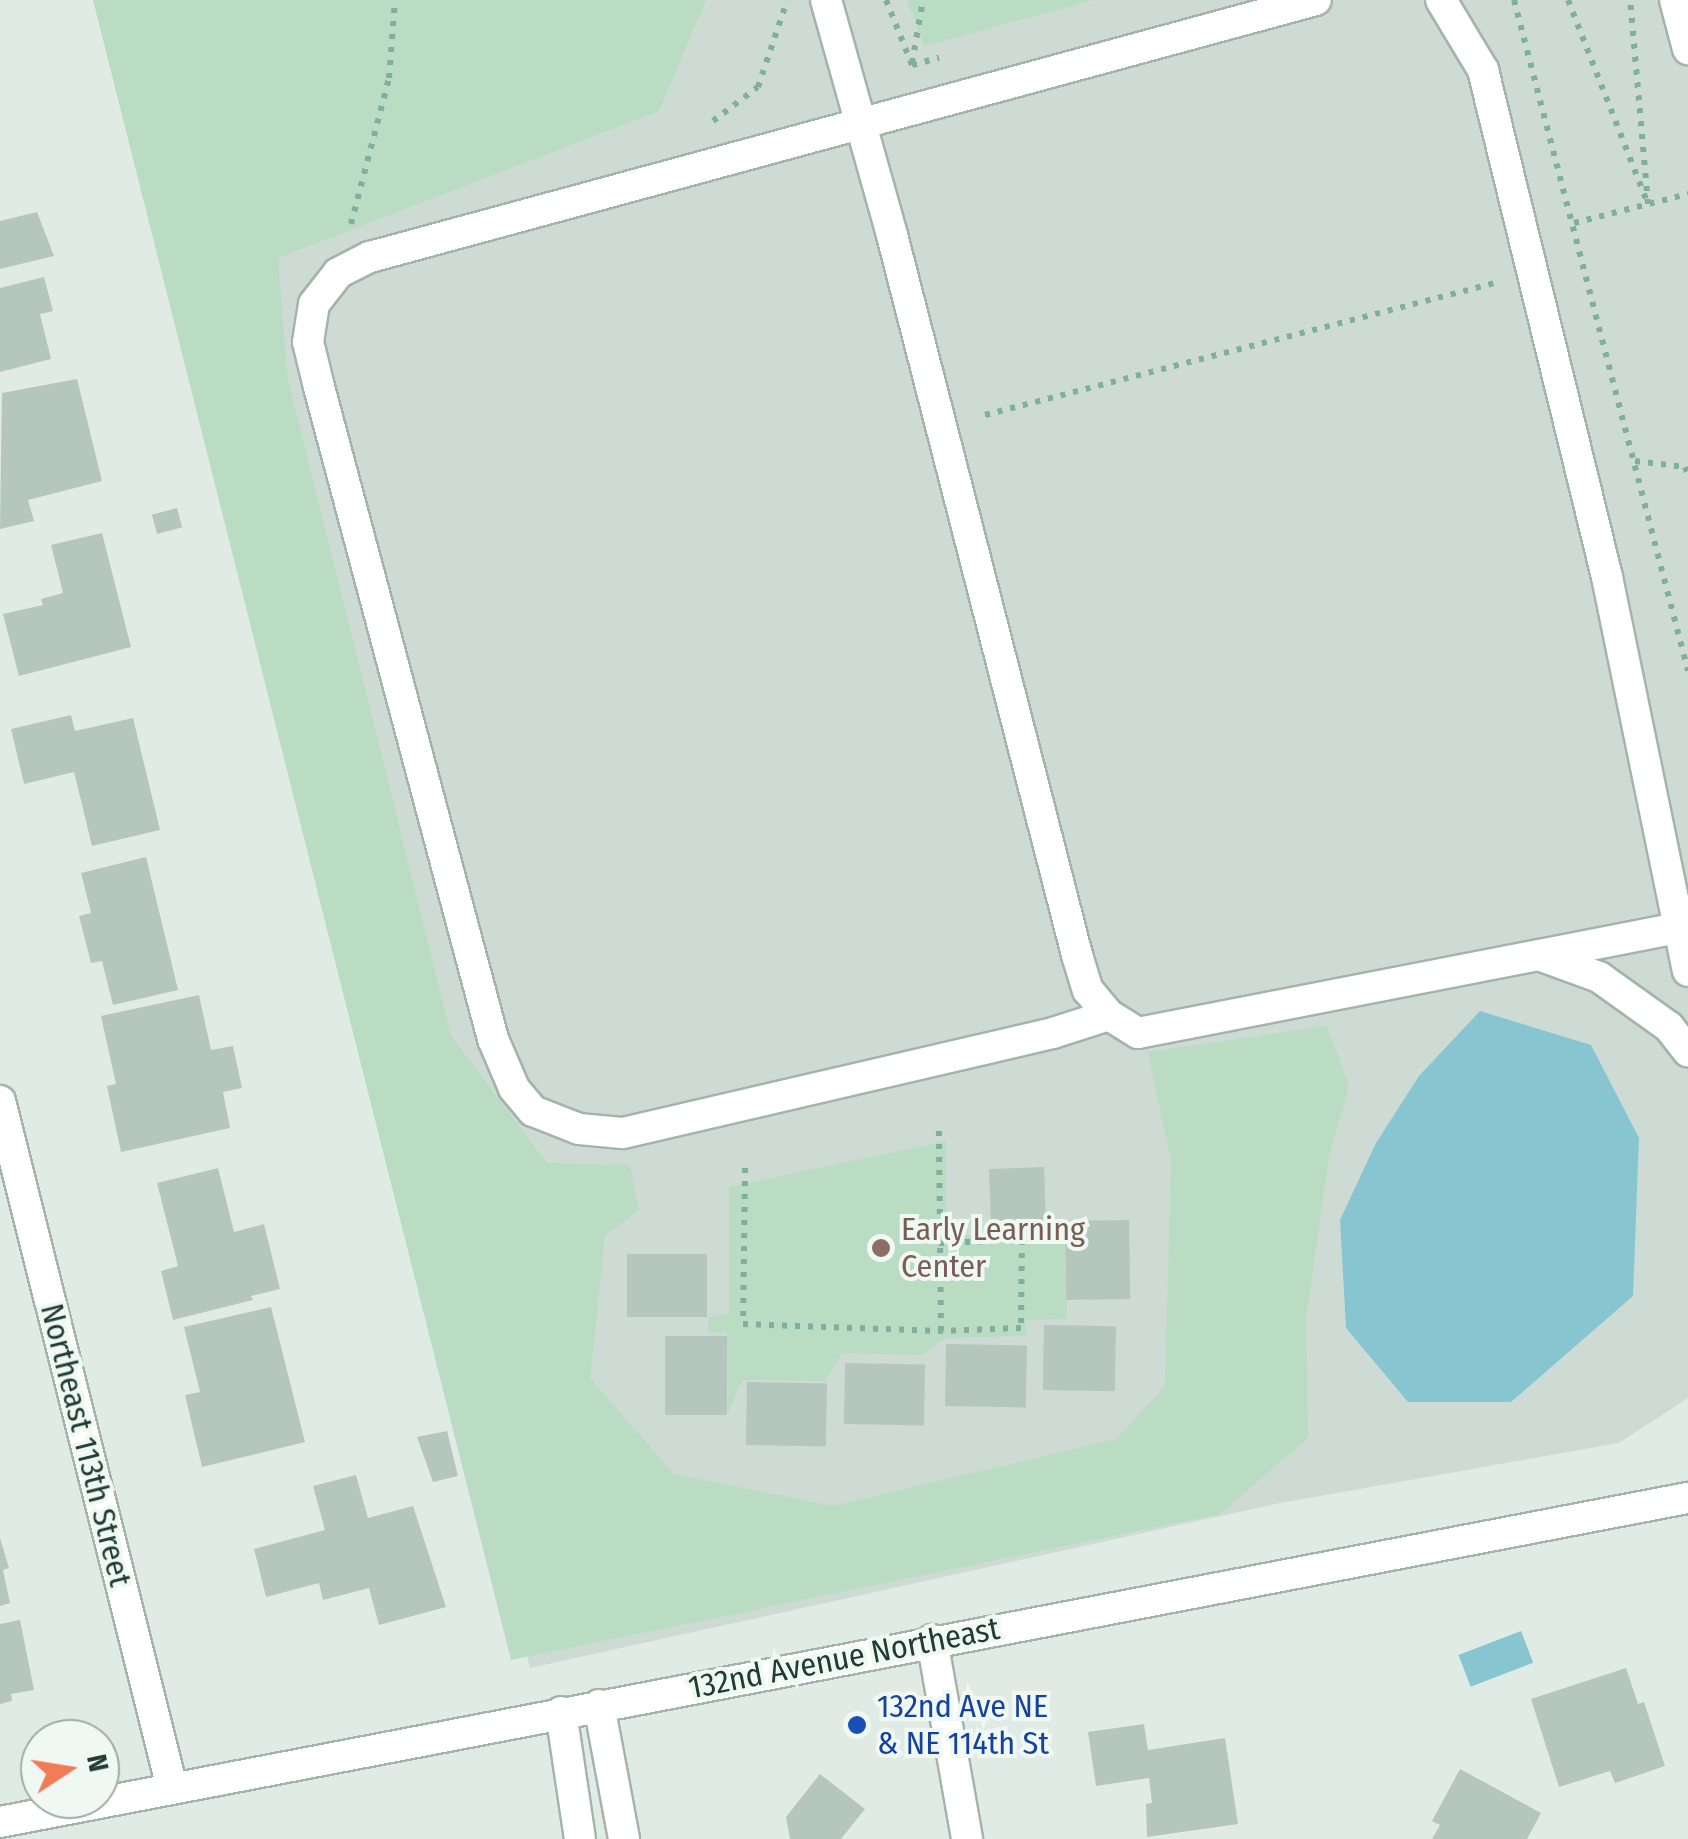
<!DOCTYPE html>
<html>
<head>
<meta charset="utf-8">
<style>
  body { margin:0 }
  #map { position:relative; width:1688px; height:1839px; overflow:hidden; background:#e0ebe6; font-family:"Fira Sans Condensed",sans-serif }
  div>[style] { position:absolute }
  .built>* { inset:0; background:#cedbd5 }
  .green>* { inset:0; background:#b9dcc2 }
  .water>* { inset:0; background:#87c6d1; transform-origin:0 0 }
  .building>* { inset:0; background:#b5c6bf; transform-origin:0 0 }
  .path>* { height:6px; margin-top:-3px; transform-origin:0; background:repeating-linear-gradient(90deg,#80afa0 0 5px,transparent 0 13px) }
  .roads { filter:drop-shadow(2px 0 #a3b3ad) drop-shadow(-2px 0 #a3b3ad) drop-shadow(0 2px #a3b3ad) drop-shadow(0 -2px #a3b3ad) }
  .minor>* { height:30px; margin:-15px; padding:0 15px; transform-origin:15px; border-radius:15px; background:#fff }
  .dots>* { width:28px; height:28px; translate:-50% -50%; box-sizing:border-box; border:5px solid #f0f8f4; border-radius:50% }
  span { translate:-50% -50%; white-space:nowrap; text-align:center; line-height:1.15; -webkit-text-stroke:8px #f0f8f4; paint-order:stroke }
  .education-label { font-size:32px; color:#785e54 }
  .left { translate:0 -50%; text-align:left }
  .street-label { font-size:32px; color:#213b34 }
  .transit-label { font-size:32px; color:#164399 }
  .north { position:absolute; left:20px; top:1719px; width:100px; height:100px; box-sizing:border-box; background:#f0f8f4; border:2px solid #9daca7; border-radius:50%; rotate:78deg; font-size:28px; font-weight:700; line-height:40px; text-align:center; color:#213b34 }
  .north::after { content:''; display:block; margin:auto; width:35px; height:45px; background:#f27c57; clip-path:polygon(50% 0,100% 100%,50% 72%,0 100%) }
</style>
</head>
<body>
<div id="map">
  <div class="built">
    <i style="clip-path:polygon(110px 0,1688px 0,1688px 1398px,1619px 1443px,1275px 1504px,530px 1668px,307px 802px)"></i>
  </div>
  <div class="green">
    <i style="clip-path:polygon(93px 0,706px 0,659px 111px,278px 258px,287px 374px,451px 1036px,547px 1163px,630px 1165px,639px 1210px,605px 1236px,590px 1378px,674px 1474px,833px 1506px,1116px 1439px,1165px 1386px,1171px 1161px,1148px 1052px,1327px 1026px,1349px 1086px,1329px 1156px,1306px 1318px,1308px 1438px,1220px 1514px,511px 1660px)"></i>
    <i style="clip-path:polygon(907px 0,1094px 0,924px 46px)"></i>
    <i style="clip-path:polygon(946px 1141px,946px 1237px,1049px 1233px,1064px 1220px,1067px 1319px,1025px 1320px,1026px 1336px,945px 1338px,922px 1355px,842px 1353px,825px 1381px,742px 1380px,728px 1413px,727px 1332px,707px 1333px,709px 1317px,729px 1313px,729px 1187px)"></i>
  </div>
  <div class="water">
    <i style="clip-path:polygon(1480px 1011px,1591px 1045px,1639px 1138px,1633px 1296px,1511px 1402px,1408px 1402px,1346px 1328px,1340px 1220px,1376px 1143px,1419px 1076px)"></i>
    <i style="left:1521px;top:1631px;width:34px;height:67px;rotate:69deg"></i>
  </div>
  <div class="building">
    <i style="clip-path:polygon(37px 212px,54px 256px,0 269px,0 221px)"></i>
    <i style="clip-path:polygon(44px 277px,53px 311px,40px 314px,51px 359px,0 372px,0 288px)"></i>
    <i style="clip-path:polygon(77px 379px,102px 481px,28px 500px,34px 521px,0 529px,2px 393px)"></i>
    <i style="left:177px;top:508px;width:20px;height:26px;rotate:75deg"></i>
    <i style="clip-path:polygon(102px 533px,131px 647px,19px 676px,3px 614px,43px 605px,41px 599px,63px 593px,51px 545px)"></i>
    <i style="clip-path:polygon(71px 715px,75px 731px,133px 718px,160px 830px,92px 846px,74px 772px,24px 784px,11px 729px)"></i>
    <i style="clip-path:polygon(146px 857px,178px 990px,113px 1005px,102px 961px,91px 963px,79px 916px,91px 913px,81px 873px)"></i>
    <i style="clip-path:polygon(199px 995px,211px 1050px,233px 1046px,242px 1088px,223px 1092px,230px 1128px,121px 1152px,107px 1086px,116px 1084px,101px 1016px)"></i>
    <i style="left:1044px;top:1167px;width:67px;height:55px;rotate:88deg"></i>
    <i style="clip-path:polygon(218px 1168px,234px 1232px,264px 1224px,280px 1289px,251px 1296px,253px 1300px,173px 1320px,161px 1271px,178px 1266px,157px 1183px)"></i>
    <i style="left:1129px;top:1220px;width:79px;height:64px;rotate:89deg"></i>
    <i style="left:707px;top:1254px;width:63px;height:80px;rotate:90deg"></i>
    <i style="clip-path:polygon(271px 1307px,305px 1442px,202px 1467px,185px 1395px,200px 1392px,184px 1327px)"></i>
    <i style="left:1044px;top:1325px;width:72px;height:65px;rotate:1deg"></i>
    <i style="left:665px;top:1336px;width:62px;height:79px"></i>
    <i style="left:946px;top:1344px;width:81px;height:62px;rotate:1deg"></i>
    <i style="left:845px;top:1363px;width:80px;height:61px;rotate:1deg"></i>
    <i style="left:747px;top:1382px;width:80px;height:63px;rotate:1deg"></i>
    <i style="clip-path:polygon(447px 1431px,458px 1476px,433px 1482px,417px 1437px)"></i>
    <i style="clip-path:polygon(356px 1475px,368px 1518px,413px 1506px,446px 1607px,379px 1625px,369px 1588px,323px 1600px,319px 1583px,266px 1597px,254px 1549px,325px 1530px,313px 1486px)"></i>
    <i style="clip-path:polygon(0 1538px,9px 1568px,3px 1570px,10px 1603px,0 1606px)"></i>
    <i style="clip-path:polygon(20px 1620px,34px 1690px,11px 1694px,12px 1701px,0 1704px,0 1624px)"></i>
    <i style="clip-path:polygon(1626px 1668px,1638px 1704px,1644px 1702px,1665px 1766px,1615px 1783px,1610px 1771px,1559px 1787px,1531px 1699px)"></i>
    <i style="clip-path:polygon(1144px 1724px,1148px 1750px,1225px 1738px,1238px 1824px,1147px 1837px,1146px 1804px,1152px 1803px,1149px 1778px,1096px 1786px,1088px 1732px)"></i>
    <i style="clip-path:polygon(1460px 1769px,1541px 1813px,1527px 1839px,1432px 1839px,1440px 1825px,1432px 1821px)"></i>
    <i style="clip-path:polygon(820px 1774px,865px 1809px,841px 1839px,790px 1839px,786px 1817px)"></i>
  </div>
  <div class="path">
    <i style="left:886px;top:0;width:70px;rotate:68.2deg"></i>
    <i style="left:912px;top:65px;width:28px;rotate:-15deg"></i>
    <i style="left:1514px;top:0;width:693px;rotate:75.46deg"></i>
    <i style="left:1568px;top:0;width:219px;rotate:68.6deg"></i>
    <i style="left:1648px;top:204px;width:205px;rotate:-95deg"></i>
    <i style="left:912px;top:63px;width:64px;rotate:-80.1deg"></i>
    <i style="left:713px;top:121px;width:56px;rotate:-37.1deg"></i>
    <i style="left:758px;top:87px;width:91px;rotate:-71.4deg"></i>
    <i style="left:1574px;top:223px;width:118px;rotate:-14.3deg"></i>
    <i style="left:351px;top:224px;width:151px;rotate:-75.4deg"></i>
    <i style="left:389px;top:78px;width:78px;rotate:-85.6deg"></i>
    <i style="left:985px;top:415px;width:527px;rotate:-14.51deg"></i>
    <i style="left:1635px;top:461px;width:50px;rotate:6.8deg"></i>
    <i style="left:1685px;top:467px;width:9px;rotate:69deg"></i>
    <i style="left:745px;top:1168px;width:156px;rotate:90.7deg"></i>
    <i style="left:743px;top:1324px;width:198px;rotate:2deg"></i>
    <i style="left:941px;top:1331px;width:201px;rotate:-90.6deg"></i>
    <i style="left:939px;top:1243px;width:83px;rotate:-2.1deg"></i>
    <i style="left:1022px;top:1240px;width:88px;rotate:90.7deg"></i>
    <i style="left:1021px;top:1328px;width:80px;rotate:177.9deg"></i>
  </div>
  <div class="roads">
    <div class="minor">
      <i style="left:826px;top:0;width:244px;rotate:74.3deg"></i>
      <i style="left:892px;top:235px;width:743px;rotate:75.59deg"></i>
      <i style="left:1077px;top:955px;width:37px;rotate:73deg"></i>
      <i style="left:1088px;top:990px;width:33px;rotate:50deg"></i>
      <i style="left:1109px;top:1015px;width:34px;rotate:32deg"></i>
      <i style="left:1138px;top:1033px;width:560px;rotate:-11.01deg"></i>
      <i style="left:1441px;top:0;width:82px;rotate:59deg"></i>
      <i style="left:1483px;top:70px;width:522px;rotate:76.26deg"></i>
      <i style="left:1607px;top:577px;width:402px;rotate:78.4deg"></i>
      <i style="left:1675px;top:0;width:51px;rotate:75.1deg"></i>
      <i style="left:1541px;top:956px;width:62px;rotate:19.9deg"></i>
      <i style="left:1599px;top:977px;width:86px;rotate:35.5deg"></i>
      <i style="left:1669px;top:1027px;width:31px;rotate:52deg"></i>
      <i style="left:1109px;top:1015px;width:59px;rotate:162.2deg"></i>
      <i style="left:1053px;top:1033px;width:442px;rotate:166.9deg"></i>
      <i style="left:622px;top:1133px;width:43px;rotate:-174.7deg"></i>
      <i style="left:579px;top:1129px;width:49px;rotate:-158.6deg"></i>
      <i style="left:533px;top:1111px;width:30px;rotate:-130deg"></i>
      <i style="left:514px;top:1088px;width:53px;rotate:-113.2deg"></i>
      <i style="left:493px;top:1039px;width:675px;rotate:-104.94deg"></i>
      <i style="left:319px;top:387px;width:46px;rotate:-103.7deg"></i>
      <i style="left:308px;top:342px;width:38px;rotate:-81deg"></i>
      <i style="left:314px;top:304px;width:39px;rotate:-52deg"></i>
      <i style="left:338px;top:273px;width:36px;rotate:-27deg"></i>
      <i style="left:370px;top:257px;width:980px;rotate:-15.2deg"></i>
      <i style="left:0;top:1101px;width:708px;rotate:75.94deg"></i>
      <i style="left:932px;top:1640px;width:202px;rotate:80deg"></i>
      <i style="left:599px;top:1705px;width:136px;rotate:79.4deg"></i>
      <i style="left:561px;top:1712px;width:128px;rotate:81.5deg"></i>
      <i style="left:0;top:1822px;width:1719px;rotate:-10.87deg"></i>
    </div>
  </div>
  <div class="dots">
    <i style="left:881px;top:1248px;background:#8d6e63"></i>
    <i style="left:857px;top:1725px;background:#1a4fb4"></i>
  </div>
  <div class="education-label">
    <span class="left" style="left:901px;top:1248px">Early Learning<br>Center</span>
  </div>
  <div class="street-label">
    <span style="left:86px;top:1445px;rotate:76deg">Northeast 113th Street</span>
    <span style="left:844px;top:1658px;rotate:-11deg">132nd Avenue Northeast</span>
  </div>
  <div class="transit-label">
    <span class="left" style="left:877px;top:1725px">132nd Ave NE<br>&amp; NE 114th St</span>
  </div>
  <div class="north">N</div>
</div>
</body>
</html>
